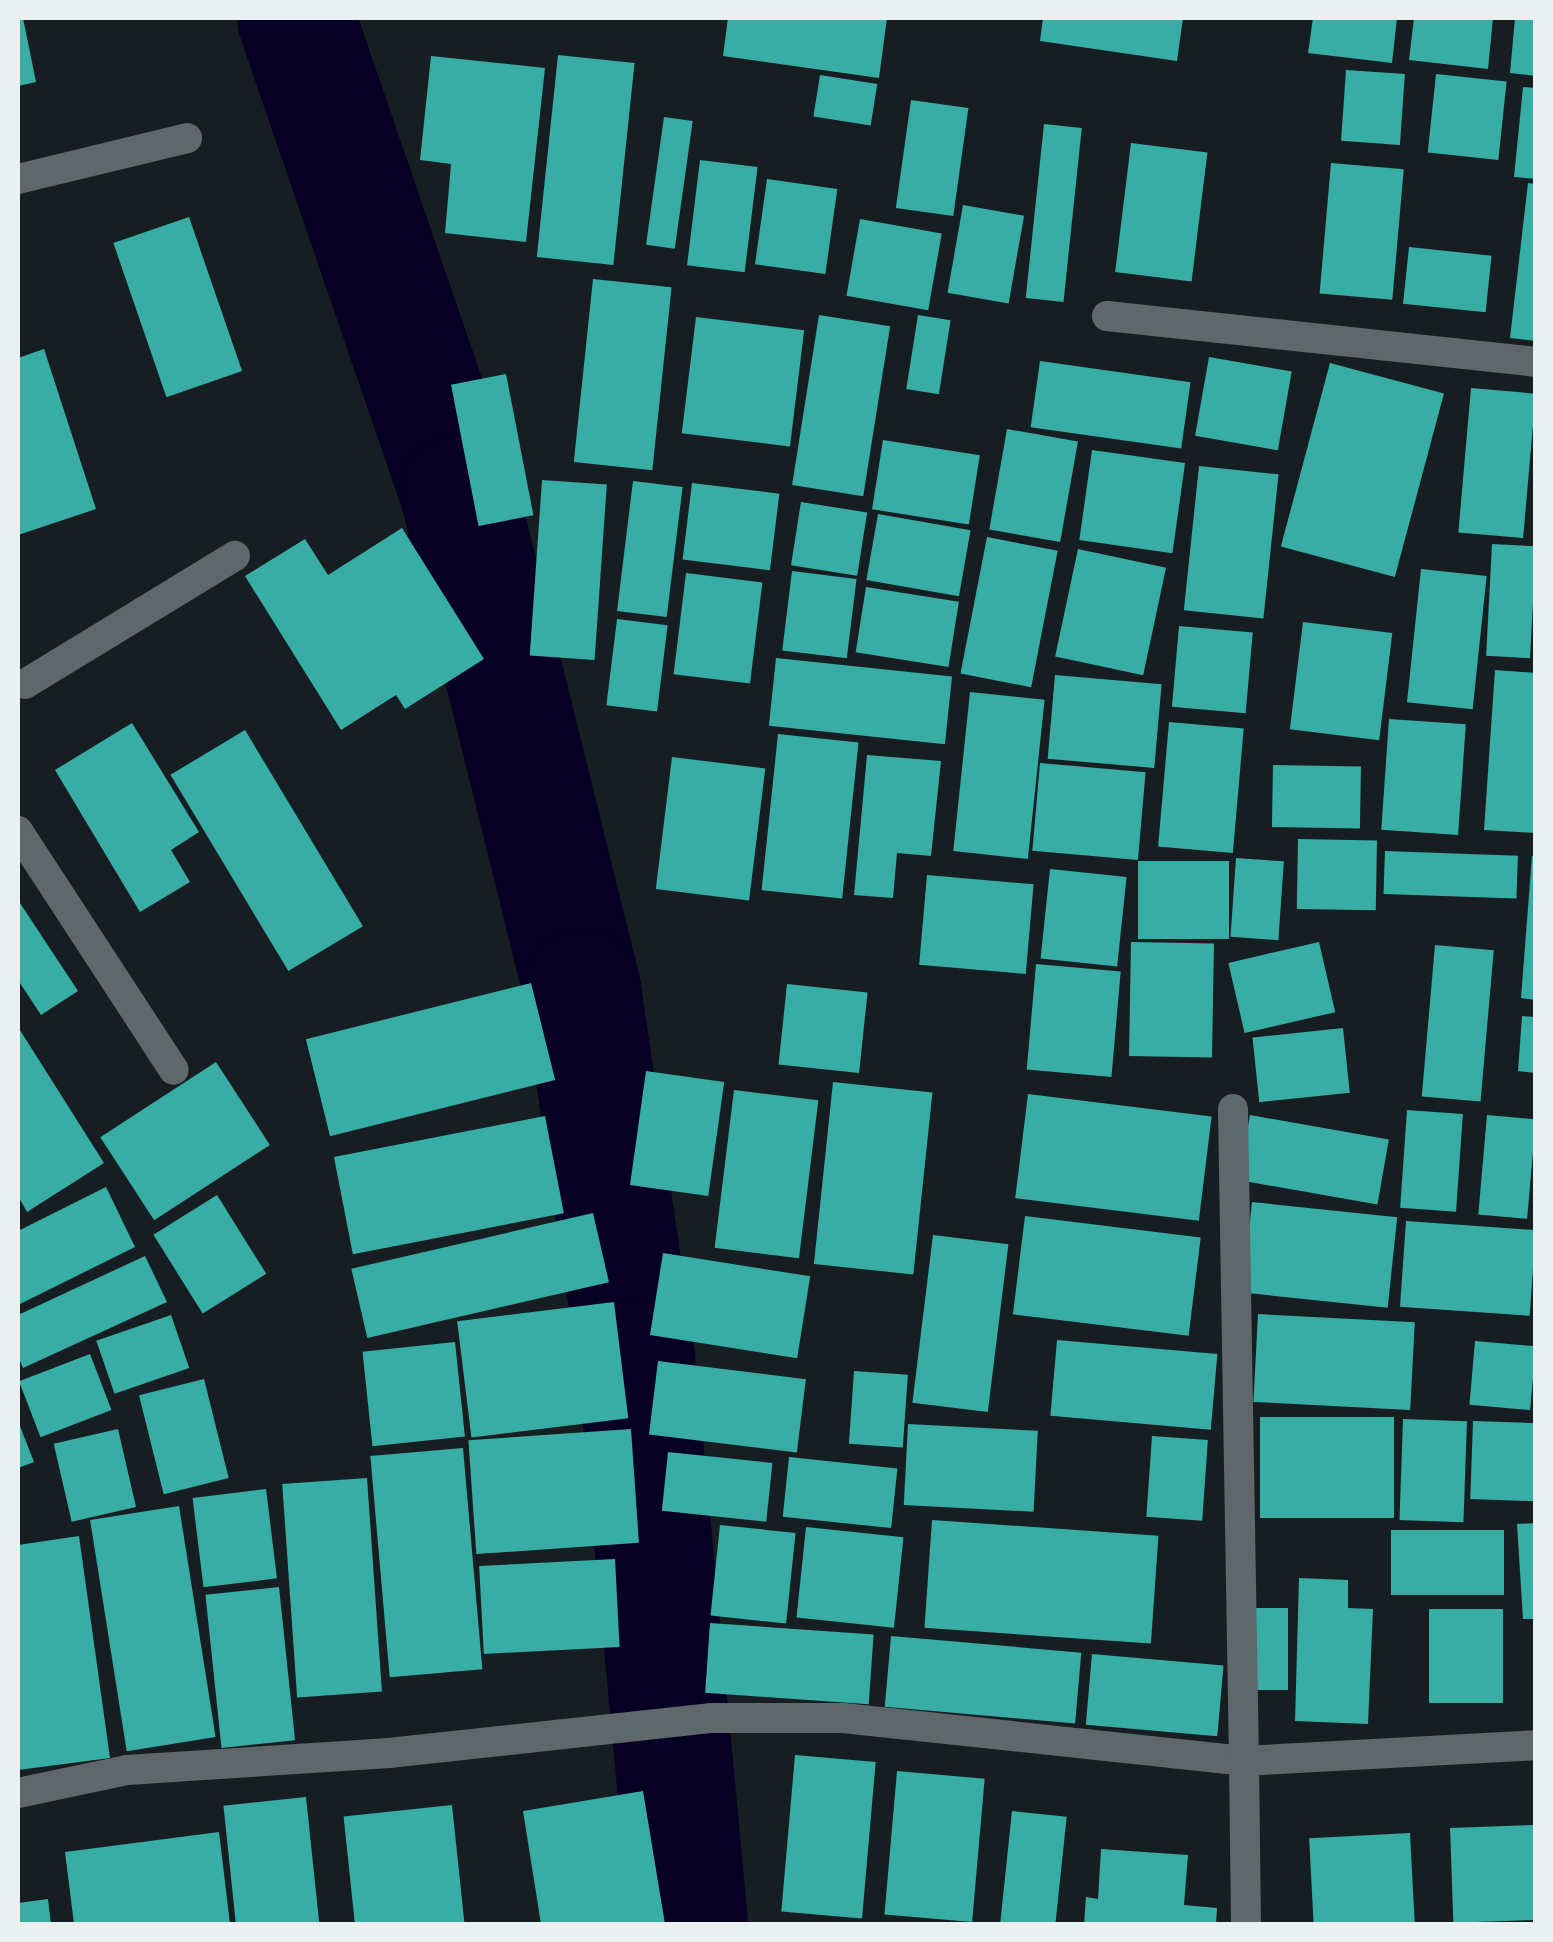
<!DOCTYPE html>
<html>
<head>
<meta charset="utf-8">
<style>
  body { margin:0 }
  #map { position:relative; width:1553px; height:1942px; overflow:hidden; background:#171e21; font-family:Manrope,sans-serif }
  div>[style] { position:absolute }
  .river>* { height:118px; margin:-59px; padding:0 59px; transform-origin:59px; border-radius:59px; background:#070024 }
  .building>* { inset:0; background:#37ada5; transform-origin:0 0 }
  .minor>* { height:30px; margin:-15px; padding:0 15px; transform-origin:15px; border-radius:15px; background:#5e676a }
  span { translate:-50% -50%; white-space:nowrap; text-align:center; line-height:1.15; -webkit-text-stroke:10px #171e21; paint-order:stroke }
  .frame { position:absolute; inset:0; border:20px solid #eaeff0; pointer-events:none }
</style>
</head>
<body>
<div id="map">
  <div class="river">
    <i style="left:296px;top:18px;width:502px;rotate:71.06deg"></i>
    <i style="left:459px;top:493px;width:511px;rotate:76.07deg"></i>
    <i style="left:582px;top:989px;width:372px;rotate:81.7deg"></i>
    <i style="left:636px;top:1357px;width:569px;rotate:84.66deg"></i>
  </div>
  <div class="building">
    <i style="clip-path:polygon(18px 18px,23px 18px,36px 82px,18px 86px)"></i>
    <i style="clip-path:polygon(728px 18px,887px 18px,879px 78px,723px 56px)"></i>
    <i style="clip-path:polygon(1043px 18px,1183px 18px,1177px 61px,1040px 41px)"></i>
    <i style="clip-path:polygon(1313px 18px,1397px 18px,1392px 63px,1308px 53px)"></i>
    <i style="clip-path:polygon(1414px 18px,1493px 18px,1488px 69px,1409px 60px)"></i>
    <i style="clip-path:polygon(1515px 18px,1536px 18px,1536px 76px,1510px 73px)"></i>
    <i style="left:558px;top:55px;width:77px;height:203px;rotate:6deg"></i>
    <i style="clip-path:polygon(431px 56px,545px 68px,526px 242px,445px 233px,451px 164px,420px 160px)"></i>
    <i style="left:1346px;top:70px;width:59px;height:71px;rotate:4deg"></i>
    <i style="left:1436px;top:74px;width:71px;height:79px;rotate:6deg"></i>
    <i style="left:820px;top:75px;width:58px;height:42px;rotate:9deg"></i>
    <i style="clip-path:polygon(1523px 87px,1536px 88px,1536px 179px,1514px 177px)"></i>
    <i style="left:911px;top:100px;width:58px;height:109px;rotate:8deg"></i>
    <i style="left:664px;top:117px;width:29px;height:129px;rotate:8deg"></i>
    <i style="left:1044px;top:124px;width:38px;height:175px;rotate:6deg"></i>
    <i style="left:1131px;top:143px;width:77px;height:130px;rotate:7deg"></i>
    <i style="left:700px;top:160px;width:58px;height:106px;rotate:7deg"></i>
    <i style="left:1331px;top:163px;width:73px;height:131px;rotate:5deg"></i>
    <i style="left:767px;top:179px;width:71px;height:86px;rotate:8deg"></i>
    <i style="clip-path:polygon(1528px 183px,1536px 184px,1536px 341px,1510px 338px)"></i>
    <i style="left:963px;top:205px;width:62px;height:89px;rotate:10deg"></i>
    <i style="left:189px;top:217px;width:163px;height:80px;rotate:71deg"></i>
    <i style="left:860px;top:219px;width:83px;height:78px;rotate:10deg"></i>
    <i style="left:1409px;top:247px;width:83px;height:57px;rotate:6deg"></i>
    <i style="left:593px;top:279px;width:79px;height:184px;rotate:6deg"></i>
    <i style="left:819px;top:315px;width:72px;height:172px;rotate:9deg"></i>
    <i style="left:918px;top:315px;width:33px;height:75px;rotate:9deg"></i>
    <i style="left:696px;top:317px;width:109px;height:117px;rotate:7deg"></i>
    <i style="clip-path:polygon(44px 349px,96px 509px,18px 535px,18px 358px)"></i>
    <i style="left:1209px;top:357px;width:84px;height:80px;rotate:10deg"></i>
    <i style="left:1040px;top:361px;width:152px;height:67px;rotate:8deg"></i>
    <i style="left:1330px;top:363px;width:118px;height:190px;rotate:15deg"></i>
    <i style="left:506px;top:374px;width:144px;height:56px;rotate:79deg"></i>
    <i style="left:1471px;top:388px;width:65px;height:145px;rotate:5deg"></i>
    <i style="left:1007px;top:429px;width:72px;height:102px;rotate:10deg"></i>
    <i style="left:883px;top:440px;width:98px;height:70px;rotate:9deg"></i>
    <i style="left:1092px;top:450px;width:94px;height:91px;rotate:8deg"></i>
    <i style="left:1199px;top:466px;width:80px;height:145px;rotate:6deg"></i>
    <i style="left:542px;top:480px;width:65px;height:176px;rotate:4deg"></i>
    <i style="left:633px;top:481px;width:50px;height:131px;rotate:7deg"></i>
    <i style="left:692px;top:483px;width:88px;height:77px;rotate:7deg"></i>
    <i style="left:801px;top:502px;width:67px;height:64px;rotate:9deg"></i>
    <i style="left:878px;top:514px;width:94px;height:67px;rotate:10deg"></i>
    <i style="clip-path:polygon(402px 528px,484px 659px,405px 709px,396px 695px,341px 730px,245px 576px,305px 539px,328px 575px)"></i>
    <i style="left:987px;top:537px;width:72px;height:139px;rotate:11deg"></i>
    <i style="left:1492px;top:544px;width:44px;height:112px;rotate:3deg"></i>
    <i style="left:1078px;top:549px;width:90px;height:110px;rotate:12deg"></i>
    <i style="left:1421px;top:569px;width:66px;height:134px;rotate:6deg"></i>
    <i style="left:792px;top:571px;width:65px;height:80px;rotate:7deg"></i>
    <i style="left:686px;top:573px;width:77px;height:102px;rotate:7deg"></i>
    <i style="left:866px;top:587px;width:94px;height:66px;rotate:9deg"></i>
    <i style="left:617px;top:619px;width:51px;height:87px;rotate:7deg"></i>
    <i style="left:1303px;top:622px;width:90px;height:108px;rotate:7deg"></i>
    <i style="left:1179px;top:626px;width:74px;height:81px;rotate:5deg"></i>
    <i style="left:776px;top:658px;width:177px;height:68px;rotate:6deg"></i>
    <i style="clip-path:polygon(1495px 670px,1536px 673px,1536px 833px,1484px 830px)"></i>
    <i style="left:1055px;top:675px;width:107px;height:84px;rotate:5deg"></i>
    <i style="left:970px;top:692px;width:75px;height:160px;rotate:6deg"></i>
    <i style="left:1389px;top:719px;width:77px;height:111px;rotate:4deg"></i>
    <i style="left:1169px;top:722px;width:75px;height:125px;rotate:5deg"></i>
    <i style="clip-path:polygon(132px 723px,199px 832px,171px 850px,190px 882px,140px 912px,55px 770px)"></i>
    <i style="left:245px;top:730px;width:229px;height:87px;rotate:59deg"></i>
    <i style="left:778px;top:734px;width:81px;height:157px;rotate:6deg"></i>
    <i style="clip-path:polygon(867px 755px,941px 761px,931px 856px,897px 853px,893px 898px,854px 895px)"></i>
    <i style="left:672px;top:757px;width:94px;height:133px;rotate:7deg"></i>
    <i style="left:1040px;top:763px;width:106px;height:88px;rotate:5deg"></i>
    <i style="left:1273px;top:765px;width:88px;height:62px;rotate:1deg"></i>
    <i style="left:1298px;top:839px;width:79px;height:70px;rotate:1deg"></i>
    <i style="left:1385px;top:851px;width:133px;height:43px;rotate:2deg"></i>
    <i style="clip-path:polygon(1532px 856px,1536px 857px,1536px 1000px,1521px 998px)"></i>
    <i style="left:1236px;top:858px;width:48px;height:79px;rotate:4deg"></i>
    <i style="left:1229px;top:861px;width:78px;height:91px;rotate:90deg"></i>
    <i style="left:1050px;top:869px;width:77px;height:90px;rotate:6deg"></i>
    <i style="left:927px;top:875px;width:107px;height:90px;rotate:5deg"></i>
    <i style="clip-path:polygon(18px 900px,78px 991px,41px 1015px,18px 980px)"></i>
    <i style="left:1131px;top:942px;width:83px;height:114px;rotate:1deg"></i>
    <i style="left:1319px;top:942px;width:72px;height:93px;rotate:77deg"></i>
    <i style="left:1435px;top:945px;width:59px;height:152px;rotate:5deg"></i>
    <i style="left:1036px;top:964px;width:85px;height:106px;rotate:5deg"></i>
    <i style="left:531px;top:983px;width:100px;height:232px;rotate:76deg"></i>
    <i style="left:787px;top:984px;width:81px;height:81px;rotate:6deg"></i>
    <i style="clip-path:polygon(1522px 1016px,1536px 1017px,1536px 1073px,1518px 1071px)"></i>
    <i style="clip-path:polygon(18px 1027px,104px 1163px,27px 1212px,18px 1196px)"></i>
    <i style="left:1343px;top:1028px;width:65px;height:91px;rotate:84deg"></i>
    <i style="left:216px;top:1062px;width:99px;height:138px;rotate:57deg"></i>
    <i style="left:646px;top:1071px;width:79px;height:115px;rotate:8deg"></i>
    <i style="left:833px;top:1082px;width:100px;height:183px;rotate:6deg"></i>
    <i style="left:734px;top:1090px;width:85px;height:159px;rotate:7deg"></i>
    <i style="left:1028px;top:1094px;width:185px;height:105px;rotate:7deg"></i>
    <i style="left:1407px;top:1110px;width:56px;height:98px;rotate:4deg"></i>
    <i style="left:1250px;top:1115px;width:141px;height:66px;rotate:10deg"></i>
    <i style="left:1487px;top:1115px;width:49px;height:100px;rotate:5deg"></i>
    <i style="left:545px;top:1116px;width:99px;height:215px;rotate:79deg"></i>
    <i style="clip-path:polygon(106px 1187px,135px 1247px,18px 1305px,18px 1231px)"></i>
    <i style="left:217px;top:1195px;width:93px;height:75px;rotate:58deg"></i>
    <i style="left:1252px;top:1202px;width:146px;height:91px;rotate:6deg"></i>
    <i style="left:593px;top:1213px;width:71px;height:248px;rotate:77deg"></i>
    <i style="left:1025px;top:1216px;width:177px;height:99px;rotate:7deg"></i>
    <i style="left:1406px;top:1221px;width:130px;height:86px;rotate:4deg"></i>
    <i style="left:933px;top:1235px;width:76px;height:169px;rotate:7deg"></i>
    <i style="left:663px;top:1253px;width:149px;height:83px;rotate:9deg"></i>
    <i style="clip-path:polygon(145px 1256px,167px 1302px,23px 1368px,18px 1356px,18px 1315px)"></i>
    <i style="left:614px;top:1302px;width:117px;height:158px;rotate:83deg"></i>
    <i style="left:1258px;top:1314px;width:157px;height:88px;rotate:3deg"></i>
    <i style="left:171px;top:1315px;width:56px;height:79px;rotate:71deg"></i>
    <i style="left:1057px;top:1340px;width:161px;height:76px;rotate:5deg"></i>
    <i style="left:1475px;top:1341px;width:61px;height:64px;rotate:5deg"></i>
    <i style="left:455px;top:1342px;width:95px;height:93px;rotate:84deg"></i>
    <i style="left:90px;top:1354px;width:60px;height:76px;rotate:69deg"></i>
    <i style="left:658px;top:1361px;width:149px;height:74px;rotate:7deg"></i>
    <i style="left:854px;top:1371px;width:54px;height:73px;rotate:4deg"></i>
    <i style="left:204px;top:1379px;width:102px;height:67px;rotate:76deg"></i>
    <i style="left:1260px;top:1417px;width:134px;height:101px"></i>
    <i style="left:1403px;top:1419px;width:64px;height:101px;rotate:2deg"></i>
    <i style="clip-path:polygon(18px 1421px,34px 1462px,18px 1468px)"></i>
    <i style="left:1473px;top:1421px;width:63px;height:78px;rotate:2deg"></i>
    <i style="left:908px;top:1424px;width:130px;height:81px;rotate:3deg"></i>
    <i style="left:118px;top:1429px;width:80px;height:66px;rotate:77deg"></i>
    <i style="left:631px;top:1429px;width:114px;height:163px;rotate:86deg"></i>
    <i style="left:1152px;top:1436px;width:56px;height:81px;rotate:4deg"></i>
    <i style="left:463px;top:1448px;width:222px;height:93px;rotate:85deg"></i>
    <i style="left:668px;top:1452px;width:105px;height:59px;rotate:6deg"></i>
    <i style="left:789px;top:1457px;width:109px;height:60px;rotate:6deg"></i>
    <i style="left:367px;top:1478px;width:214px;height:85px;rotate:86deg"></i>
    <i style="left:266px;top:1489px;width:90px;height:74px;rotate:83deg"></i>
    <i style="left:179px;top:1506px;width:234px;height:90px;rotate:81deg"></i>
    <i style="left:932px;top:1520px;width:227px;height:108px;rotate:4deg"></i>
    <i style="clip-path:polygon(1536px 1523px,1536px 1619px,1523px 1619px,1517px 1524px)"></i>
    <i style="left:720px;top:1525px;width:76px;height:91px;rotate:6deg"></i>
    <i style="left:806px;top:1527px;width:98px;height:91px;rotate:6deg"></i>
    <i style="left:1504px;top:1530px;width:65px;height:113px;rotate:90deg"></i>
    <i style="clip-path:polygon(79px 1536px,110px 1758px,18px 1770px,18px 1545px)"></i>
    <i style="left:615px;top:1559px;width:88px;height:136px;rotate:87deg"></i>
    <i style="clip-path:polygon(1299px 1578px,1348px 1580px,1348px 1608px,1373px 1609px,1368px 1724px,1295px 1721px)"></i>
    <i style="left:279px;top:1587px;width:154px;height:74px;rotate:84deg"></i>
    <i style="left:1256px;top:1608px;width:32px;height:82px"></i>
    <i style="left:1503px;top:1609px;width:94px;height:74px;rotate:90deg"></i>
    <i style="left:710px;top:1623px;width:164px;height:70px;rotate:4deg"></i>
    <i style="left:891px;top:1636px;width:191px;height:71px;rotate:5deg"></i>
    <i style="left:1092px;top:1654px;width:132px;height:71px;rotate:5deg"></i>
    <i style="left:795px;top:1755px;width:81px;height:157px;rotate:5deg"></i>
    <i style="left:897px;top:1771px;width:88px;height:144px;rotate:5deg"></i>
    <i style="clip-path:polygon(643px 1791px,665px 1924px,541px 1924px,523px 1811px)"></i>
    <i style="left:306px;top:1797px;width:128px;height:83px;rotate:84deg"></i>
    <i style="left:452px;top:1805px;width:120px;height:109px;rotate:84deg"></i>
    <i style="left:1012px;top:1811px;width:55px;height:114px;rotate:6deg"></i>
    <i style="left:1533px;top:1825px;width:95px;height:83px;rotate:88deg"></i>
    <i style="clip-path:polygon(219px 1832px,230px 1924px,74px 1924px,65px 1852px)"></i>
    <i style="left:1410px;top:1833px;width:91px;height:101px;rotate:87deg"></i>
    <i style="clip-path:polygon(1101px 1849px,1188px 1855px,1184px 1905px,1217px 1908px,1216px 1924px,1084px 1924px,1086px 1897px,1098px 1899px)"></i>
    <i style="clip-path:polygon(48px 1899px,51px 1924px,18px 1924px,18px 1903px)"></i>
  </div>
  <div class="minor">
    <i style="left:18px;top:179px;width:174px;rotate:-13.6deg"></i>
    <i style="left:1107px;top:316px;width:431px;rotate:6.1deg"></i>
    <i style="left:25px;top:684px;width:246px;rotate:-31.4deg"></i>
    <i style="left:18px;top:831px;width:285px;rotate:56.9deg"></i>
    <i style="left:18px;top:1793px;width:111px;rotate:-11.9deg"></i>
    <i style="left:127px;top:1770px;width:263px;rotate:-3.7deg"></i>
    <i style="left:389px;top:1753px;width:325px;rotate:-6.2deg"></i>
    <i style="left:712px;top:1718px;width:131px"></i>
    <i style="left:843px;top:1718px;width:403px;rotate:6.1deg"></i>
    <i style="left:1244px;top:1761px;width:652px;rotate:-90.97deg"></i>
    <i style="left:1246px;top:1924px;width:163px;rotate:-90.7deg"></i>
    <i style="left:1244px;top:1761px;width:292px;rotate:-3.1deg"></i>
  </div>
  <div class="frame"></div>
</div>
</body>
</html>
